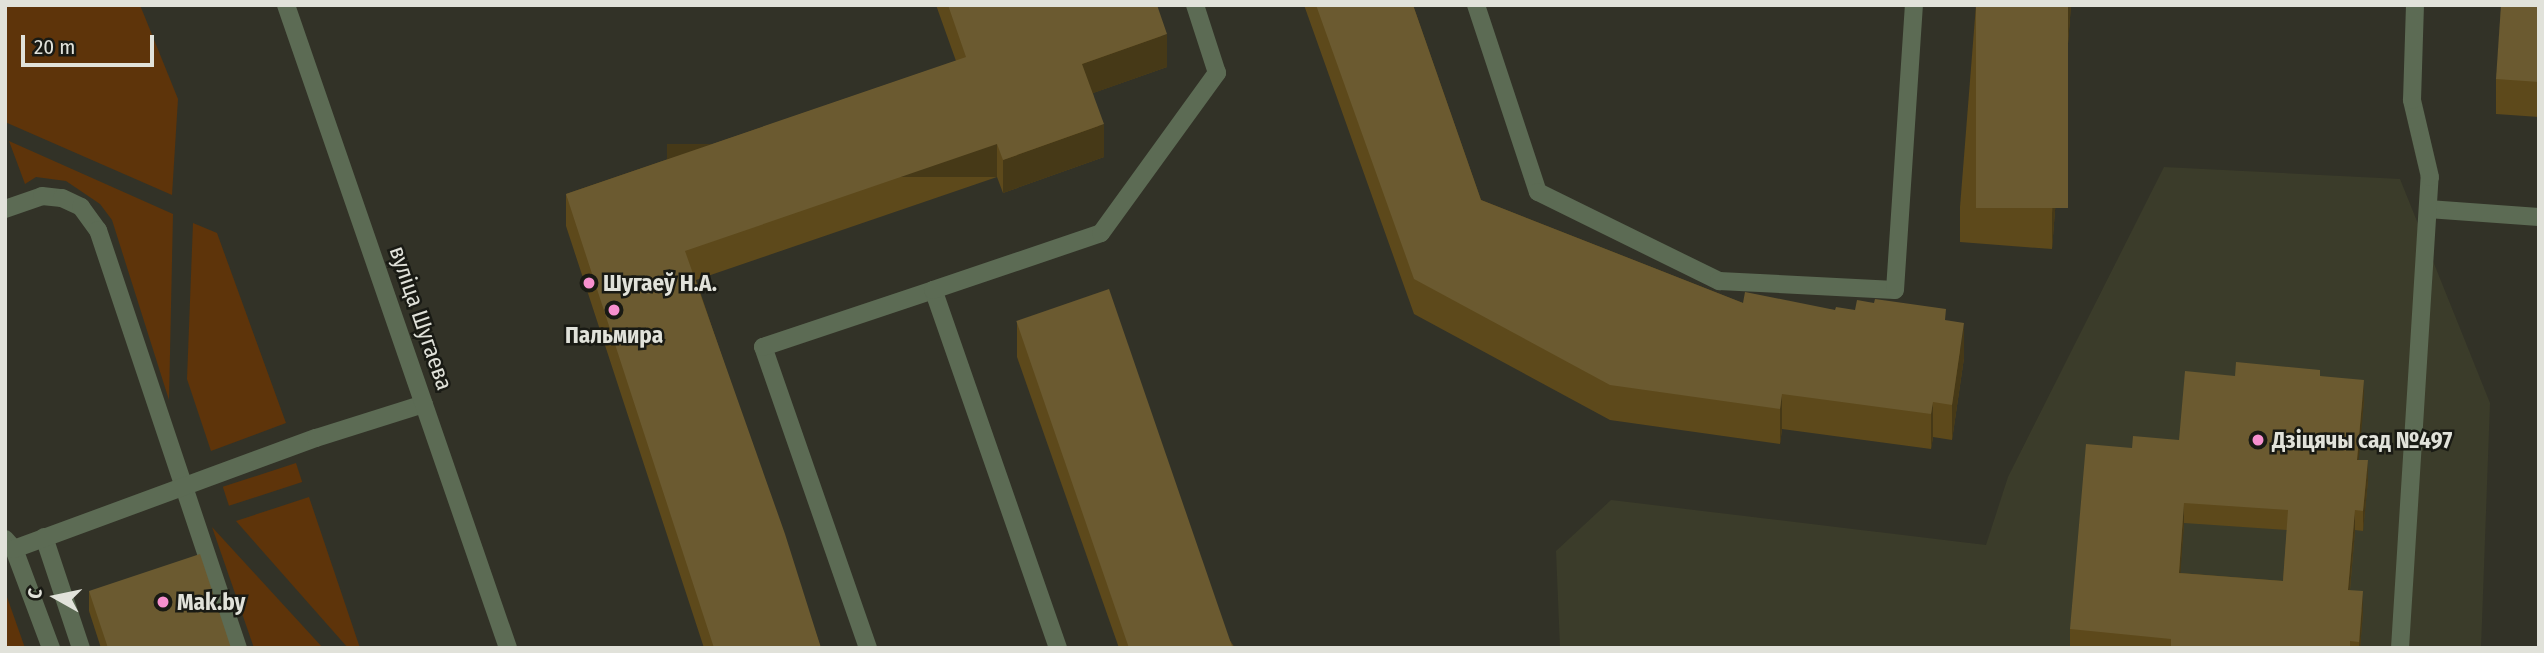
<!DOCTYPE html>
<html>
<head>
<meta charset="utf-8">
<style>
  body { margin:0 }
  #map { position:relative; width:2544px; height:653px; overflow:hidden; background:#323227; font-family:"Fira Sans Condensed",sans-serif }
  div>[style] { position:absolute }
  .built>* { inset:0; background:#3b3c2a }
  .green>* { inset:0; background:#5e340a; transform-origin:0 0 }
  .service>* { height:18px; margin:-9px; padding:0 9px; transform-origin:9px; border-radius:9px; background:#5c6b54 }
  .minor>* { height:18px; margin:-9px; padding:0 9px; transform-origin:9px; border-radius:9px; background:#5c6b54 }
  .wall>* { inset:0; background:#5d491b }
  .shaded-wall>* { inset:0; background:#463917; transform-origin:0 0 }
  .building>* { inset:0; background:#6b5a30; transform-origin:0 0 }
  .dots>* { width:19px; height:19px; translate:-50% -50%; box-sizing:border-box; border:4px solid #191a14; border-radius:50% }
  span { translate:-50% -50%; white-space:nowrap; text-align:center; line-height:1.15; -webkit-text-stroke:5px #191a14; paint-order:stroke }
  .poi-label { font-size:23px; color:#e1e2da; font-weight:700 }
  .left { translate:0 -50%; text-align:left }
  .street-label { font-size:23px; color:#e1e2da }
  .frame { position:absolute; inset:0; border:7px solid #e1e2da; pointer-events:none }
  .north { position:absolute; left:21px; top:562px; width:70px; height:70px; -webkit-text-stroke:5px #191a14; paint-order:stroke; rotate:279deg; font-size:19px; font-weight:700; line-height:28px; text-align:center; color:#e1e2da }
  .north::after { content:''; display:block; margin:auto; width:24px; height:32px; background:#e1e2da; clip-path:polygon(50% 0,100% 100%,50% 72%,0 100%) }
  .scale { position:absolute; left:21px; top:35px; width:133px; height:32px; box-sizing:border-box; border:4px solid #e1e2da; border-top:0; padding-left:9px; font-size:21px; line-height:24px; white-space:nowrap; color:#e1e2da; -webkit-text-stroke:5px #191a14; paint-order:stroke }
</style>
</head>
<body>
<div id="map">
  <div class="built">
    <i style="clip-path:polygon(2164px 167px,2400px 179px,2490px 403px,2481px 648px,1560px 648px,1556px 551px,1611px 500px,1986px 545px,2008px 477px)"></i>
  </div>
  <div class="green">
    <i style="clip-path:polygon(5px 5px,140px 5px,178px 99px,172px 195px,5px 122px)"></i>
    <i style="clip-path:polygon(9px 141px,173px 214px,169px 400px,112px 220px,100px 204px,66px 181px,36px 177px,25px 184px)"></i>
    <i style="clip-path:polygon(193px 223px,217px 233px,286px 423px,211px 451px,187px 379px)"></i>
    <i style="left:296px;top:463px;width:20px;height:77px;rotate:72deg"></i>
    <i style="clip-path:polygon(309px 497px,360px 648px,348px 648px,236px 521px)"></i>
    <i style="clip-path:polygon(212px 527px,323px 648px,254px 648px)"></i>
    <i style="clip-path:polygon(5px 593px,7px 597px,25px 648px,5px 648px)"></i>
  </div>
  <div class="service">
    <i style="left:1476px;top:5px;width:197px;rotate:71.7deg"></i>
    <i style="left:1538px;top:192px;width:202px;rotate:26.2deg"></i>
    <i style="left:1719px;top:281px;width:176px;rotate:2.9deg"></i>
    <i style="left:1895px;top:290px;width:286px;rotate:-86.2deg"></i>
    <i style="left:5px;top:209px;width:39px;rotate:-19deg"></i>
    <i style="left:42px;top:196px;width:20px;rotate:6deg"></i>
    <i style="left:62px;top:198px;width:21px;rotate:25deg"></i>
    <i style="left:81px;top:207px;width:29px;rotate:54deg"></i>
    <i style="left:98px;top:230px;width:441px;rotate:71.5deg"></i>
    <i style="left:2428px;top:209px;width:111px;rotate:4.1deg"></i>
    <i style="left:44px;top:537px;width:117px;rotate:71.6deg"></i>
    <i style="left:5px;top:539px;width:13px;rotate:48deg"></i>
    <i style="left:14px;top:549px;width:106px;rotate:69.5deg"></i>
    <i style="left:14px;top:549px;width:322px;rotate:-20.2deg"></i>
    <i style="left:316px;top:438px;width:113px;rotate:-17.5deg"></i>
    <i style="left:868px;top:648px;width:319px;rotate:-109.2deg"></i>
    <i style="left:763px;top:347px;width:179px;rotate:-18.5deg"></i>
    <i style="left:1058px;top:648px;width:379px;rotate:-109.2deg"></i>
    <i style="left:933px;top:290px;width:177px;rotate:-18.7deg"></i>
    <i style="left:1101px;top:233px;width:198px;rotate:-54.1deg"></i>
    <i style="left:1217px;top:73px;width:71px;rotate:-107.9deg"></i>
    <i style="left:2400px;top:648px;width:472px;rotate:-86.4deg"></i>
    <i style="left:2430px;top:177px;width:79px;rotate:-103.2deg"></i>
    <i style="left:2412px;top:100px;width:95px;rotate:-88.2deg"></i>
  </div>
  <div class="minor">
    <i style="left:286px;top:5px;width:680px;rotate:70.95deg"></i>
  </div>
  <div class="wall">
    <i style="clip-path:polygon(936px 5px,1157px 5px,1167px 67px,1093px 93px,1104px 157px,1003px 193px,997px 177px,696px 280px,821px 648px,704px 648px,566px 226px,566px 194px,956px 61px)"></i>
    <i style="clip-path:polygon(1304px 5px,1413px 5px,1481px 200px,1743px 303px,1835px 310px,1855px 310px,1946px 321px,1964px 358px,1952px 440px,1933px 437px,1931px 449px,1782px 429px,1780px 444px,1610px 420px,1414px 314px)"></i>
    <i style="clip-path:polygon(1976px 5px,2071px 5px,2052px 249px,1960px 242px,1960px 207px)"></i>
    <i style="clip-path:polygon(2539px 5px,2539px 117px,2496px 114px,2496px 79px)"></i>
    <i style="clip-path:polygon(1017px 322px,1235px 648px,1119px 648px,1017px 357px)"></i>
    <i style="clip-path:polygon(evenodd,2235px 376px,2320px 376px,2364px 400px,2358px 460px,2368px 480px,2363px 531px,2355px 530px,2350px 590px,2363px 612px,2360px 648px,2070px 648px,2070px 629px,2132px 448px,2179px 440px,2235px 376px,2184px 523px,2287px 530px,2283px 581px,2180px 573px,2184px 523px)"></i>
    <i style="clip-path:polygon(89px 591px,231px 648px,101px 648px,89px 611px)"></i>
  </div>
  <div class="shaded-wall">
    <i style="clip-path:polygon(2068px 5px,2071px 5px,2052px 249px,2052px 214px)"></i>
    <i style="clip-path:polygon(1167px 34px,1167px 67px,1082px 97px,1082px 64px)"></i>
    <i style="clip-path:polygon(1104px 124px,1104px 157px,1003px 193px,1003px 160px)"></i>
    <i style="left:997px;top:144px;width:33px;height:330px;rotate:90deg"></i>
    <i style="clip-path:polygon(1964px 323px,1964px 358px,1952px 440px,1952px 405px)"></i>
    <i style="clip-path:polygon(2364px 380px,2364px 400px,2357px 480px,2357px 460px)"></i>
    <i style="clip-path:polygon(1782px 394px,1782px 429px,1780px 444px,1780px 409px)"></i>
    <i style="clip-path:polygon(1933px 402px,1933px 437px,1931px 449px,1931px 414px)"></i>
    <i style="clip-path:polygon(2368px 460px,2368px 480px,2363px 531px,2363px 511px)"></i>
    <i style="clip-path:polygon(2184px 503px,2184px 523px,2179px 593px,2179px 573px)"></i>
    <i style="clip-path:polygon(2355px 510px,2355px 530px,2348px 610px,2348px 590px)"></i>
    <i style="clip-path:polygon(2363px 591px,2363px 612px,2360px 648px,2359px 648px)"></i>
  </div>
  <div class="building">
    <i style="clip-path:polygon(948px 5px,1157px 5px,1167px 34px,1082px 64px,1104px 124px,1003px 160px,997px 144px,685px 251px,785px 534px,821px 648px,714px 648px,566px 194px,966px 57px)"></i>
    <i style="clip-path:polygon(1316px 5px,1413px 5px,1481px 200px,1743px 303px,1745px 292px,1835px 310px,1836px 307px,1855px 310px,1857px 300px,1874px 303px,1875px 299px,1946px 309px,1945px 320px,1964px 323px,1952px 405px,1933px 402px,1931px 414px,1782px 394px,1780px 409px,1610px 385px,1414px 279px)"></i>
    <i style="left:1976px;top:5px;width:92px;height:203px"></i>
    <i style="clip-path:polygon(2501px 5px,2539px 5px,2539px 82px,2496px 79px)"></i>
    <i style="left:1109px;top:289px;width:380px;height:98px;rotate:71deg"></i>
    <i style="clip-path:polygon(evenodd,2236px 362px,2320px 370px,2320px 376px,2364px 380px,2357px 460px,2368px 460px,2363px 511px,2355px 510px,2348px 590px,2363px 591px,2359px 642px,2350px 641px,2350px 648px,2171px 648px,2171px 639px,2070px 629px,2086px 444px,2132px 448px,2133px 436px,2179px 440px,2185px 371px,2235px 376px,2236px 362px,2184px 503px,2288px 510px,2283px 581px,2179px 573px,2184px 503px)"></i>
    <i style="clip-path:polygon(200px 554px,231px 648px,108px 648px,89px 591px)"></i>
  </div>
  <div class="dots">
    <i style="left:589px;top:283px;background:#f790cf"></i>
    <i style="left:614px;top:310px;background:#f790cf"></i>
    <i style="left:2258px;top:440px;background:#f790cf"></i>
    <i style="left:163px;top:602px;background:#f790cf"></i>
  </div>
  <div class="poi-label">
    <span class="left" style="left:603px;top:283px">Шугаеў Н.А.</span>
    <span style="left:614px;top:335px">Пальмира</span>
    <span class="left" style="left:2272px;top:440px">Дзіцячы сад №497</span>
    <span class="left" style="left:177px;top:602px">Mak.by</span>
  </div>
  <div class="street-label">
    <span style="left:421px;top:318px;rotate:71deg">вуліца Шугаева</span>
  </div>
  <div class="frame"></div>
  <div class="north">С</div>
  <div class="scale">20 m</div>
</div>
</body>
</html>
